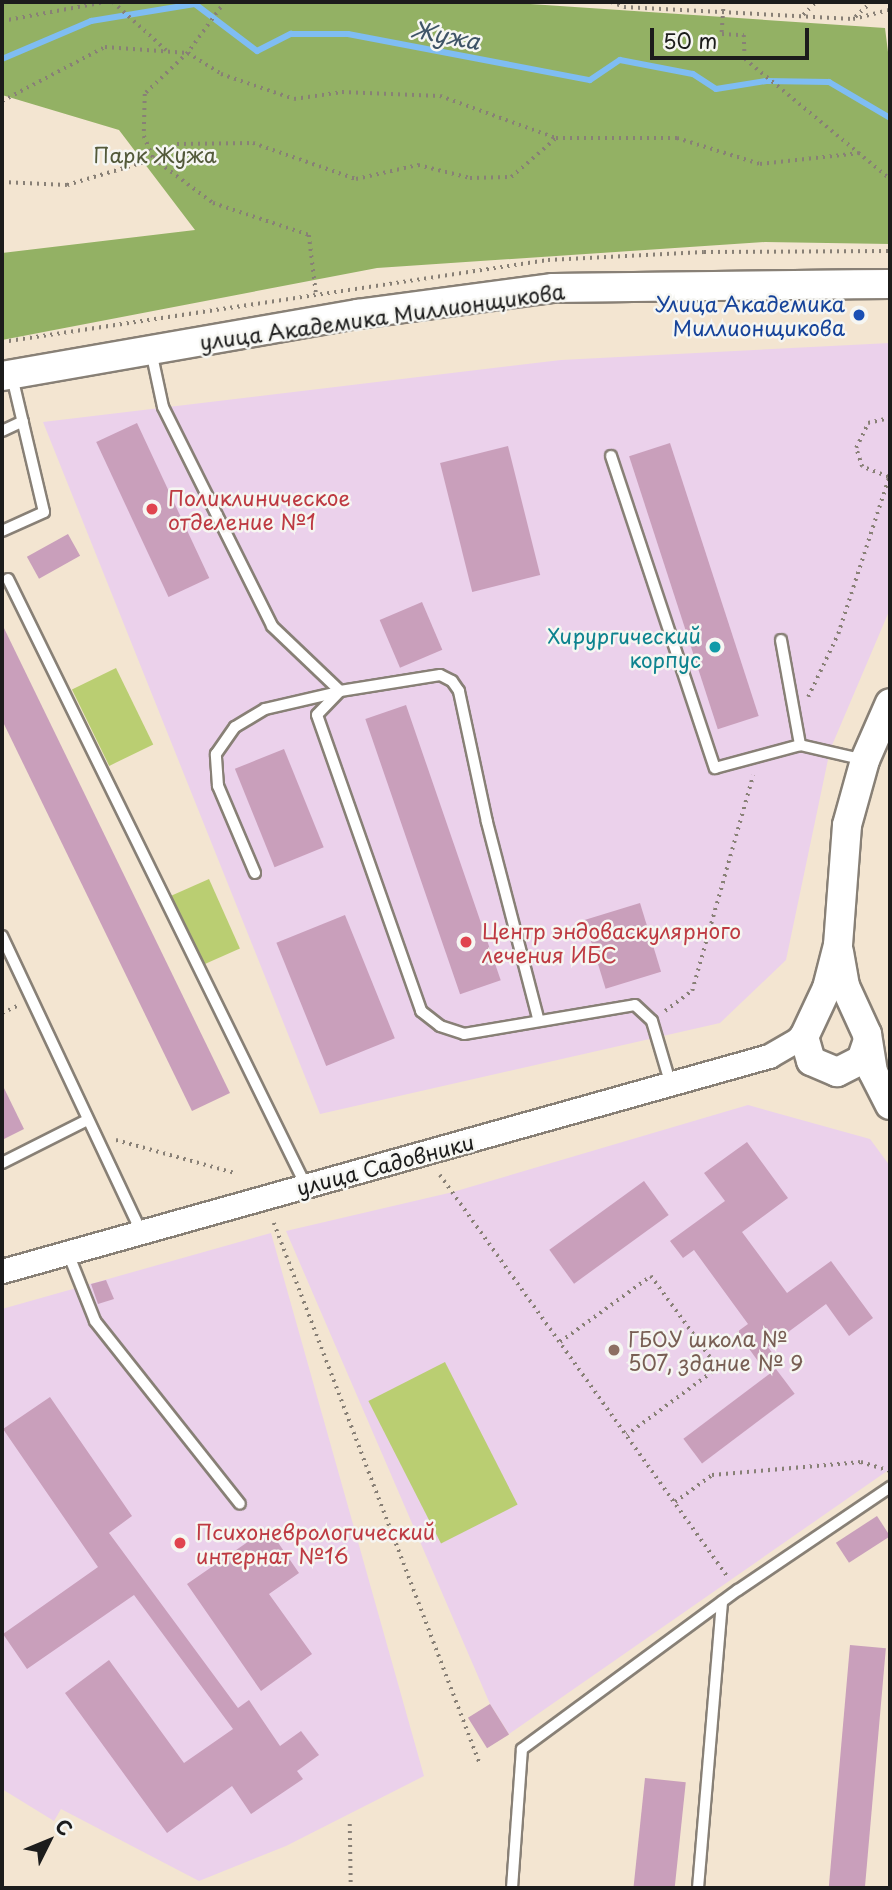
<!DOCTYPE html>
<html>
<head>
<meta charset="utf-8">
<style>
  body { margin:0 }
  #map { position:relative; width:892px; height:1890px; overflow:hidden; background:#f3e5d1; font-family:"Playpen Sans",sans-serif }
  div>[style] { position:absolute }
  .built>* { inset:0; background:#ebd1eb }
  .green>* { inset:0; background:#bace72; transform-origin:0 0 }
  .forest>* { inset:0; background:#93b164 }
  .stream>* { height:6px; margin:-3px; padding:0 3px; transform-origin:3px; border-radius:3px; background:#7fbdf3 }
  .building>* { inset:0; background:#c99fbb; transform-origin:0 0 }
  .path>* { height:3.5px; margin-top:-1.75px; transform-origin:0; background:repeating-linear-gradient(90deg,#888076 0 2px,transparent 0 7px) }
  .roads { filter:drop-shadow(2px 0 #888076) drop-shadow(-2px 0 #888076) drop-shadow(0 2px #888076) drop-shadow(0 -2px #888076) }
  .service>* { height:10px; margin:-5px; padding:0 5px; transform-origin:5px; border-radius:5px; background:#fff }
  .minor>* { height:23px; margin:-11.5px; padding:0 11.5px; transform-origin:11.5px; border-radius:11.5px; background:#fff }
  .tertiary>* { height:28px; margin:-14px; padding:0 14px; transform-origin:14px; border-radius:14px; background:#fff }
  .dots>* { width:19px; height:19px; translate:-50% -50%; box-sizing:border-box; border:4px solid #f6f6f2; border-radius:50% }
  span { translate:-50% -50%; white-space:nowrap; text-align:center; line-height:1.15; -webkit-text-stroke:5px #f6f6f2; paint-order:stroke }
  .park-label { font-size:21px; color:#535a3a }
  .transit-label { font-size:21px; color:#164399 }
  .right { translate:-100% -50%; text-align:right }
  .street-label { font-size:21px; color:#1c1c1c }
  .health-label { font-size:21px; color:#be3a42 }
  .left { translate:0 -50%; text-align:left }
  .culture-label { font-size:21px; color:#0d838f }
  .education-label { font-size:21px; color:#785e54 }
  .water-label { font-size:23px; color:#3f5467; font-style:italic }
  .frame { position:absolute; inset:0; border:4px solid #1c1c1c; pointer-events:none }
  .north { position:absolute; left:14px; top:1806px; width:70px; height:70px; -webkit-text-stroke:5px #f6f6f2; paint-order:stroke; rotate:47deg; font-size:19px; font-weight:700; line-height:28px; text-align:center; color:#1c1c1c }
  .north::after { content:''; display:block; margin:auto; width:24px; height:32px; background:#1c1c1c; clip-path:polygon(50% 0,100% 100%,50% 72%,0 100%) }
  .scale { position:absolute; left:650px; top:28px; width:159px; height:32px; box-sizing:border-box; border:4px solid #1c1c1c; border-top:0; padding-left:9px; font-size:21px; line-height:24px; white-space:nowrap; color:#1c1c1c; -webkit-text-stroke:5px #f6f6f2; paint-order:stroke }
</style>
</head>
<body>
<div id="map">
  <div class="built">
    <i style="clip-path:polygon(890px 343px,890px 609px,830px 750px,786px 960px,720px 1023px,320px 1114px,43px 422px,561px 360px)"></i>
    <i style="clip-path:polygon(748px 1105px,870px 1139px,890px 1166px,890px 1469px,509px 1734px,490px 1704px,286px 1231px,453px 1192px)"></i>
    <i style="clip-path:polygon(271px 1233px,424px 1776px,286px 1846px,199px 1881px,61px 1809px,54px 1821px,2px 1789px,2px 1309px)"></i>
  </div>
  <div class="green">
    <i style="left:116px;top:668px;width:85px;height:49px;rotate:64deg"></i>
    <i style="left:209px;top:879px;width:76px;height:42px;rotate:66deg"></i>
    <i style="left:445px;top:1362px;width:160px;height:86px;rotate:63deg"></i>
  </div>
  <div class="forest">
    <i style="clip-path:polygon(2px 2px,502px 2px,885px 28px,890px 68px,890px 244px,765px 242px,377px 268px,2px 340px,2px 253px,195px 230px,119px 130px,2px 95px)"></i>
  </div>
  <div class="stream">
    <i style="left:2px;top:59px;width:97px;rotate:-23.1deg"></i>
    <i style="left:91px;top:21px;width:105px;rotate:-9.3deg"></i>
    <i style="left:195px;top:4px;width:78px;rotate:37.2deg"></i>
    <i style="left:257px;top:51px;width:38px;rotate:-27deg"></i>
    <i style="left:291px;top:34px;width:57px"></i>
    <i style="left:348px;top:34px;width:246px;rotate:10.8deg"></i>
    <i style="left:590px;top:80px;width:36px;rotate:-34deg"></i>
    <i style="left:620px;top:60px;width:74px;rotate:10.9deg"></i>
    <i style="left:693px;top:74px;width:27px;rotate:33deg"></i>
    <i style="left:716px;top:89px;width:51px;rotate:-9.1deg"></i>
    <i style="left:766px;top:81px;width:63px;rotate:0.9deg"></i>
    <i style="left:829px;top:82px;width:71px;rotate:30.5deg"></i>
  </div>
  <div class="building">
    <i style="left:137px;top:423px;width:171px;height:45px;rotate:65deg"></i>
    <i style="left:670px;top:443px;width:287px;height:43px;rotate:72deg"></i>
    <i style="left:508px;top:446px;width:133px;height:70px;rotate:76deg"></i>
    <i style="left:68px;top:534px;width:25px;height:47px;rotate:61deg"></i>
    <i style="left:422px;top:602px;width:52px;height:46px;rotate:67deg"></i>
    <i style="clip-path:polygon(2px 624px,230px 1093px,192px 1111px,2px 720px)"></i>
    <i style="left:406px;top:705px;width:291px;height:43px;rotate:71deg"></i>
    <i style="left:284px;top:749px;width:106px;height:53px;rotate:68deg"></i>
    <i style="left:640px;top:903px;width:72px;height:58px;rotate:73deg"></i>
    <i style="left:345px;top:915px;width:133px;height:74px;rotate:68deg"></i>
    <i style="clip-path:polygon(2px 1084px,24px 1129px,2px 1140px)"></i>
    <i style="clip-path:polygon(747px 1142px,788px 1198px,742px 1232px,787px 1293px,831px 1261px,873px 1318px,849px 1336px,826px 1304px,768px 1347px,778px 1361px,765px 1371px,737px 1332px,748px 1324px,694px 1250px,683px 1258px,670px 1241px,725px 1201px,704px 1173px)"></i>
    <i style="left:644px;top:1181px;width:42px;height:117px;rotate:54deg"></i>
    <i style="clip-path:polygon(106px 1280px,114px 1299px,98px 1304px,91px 1284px)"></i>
    <i style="left:776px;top:1369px;width:31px;height:116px;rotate:53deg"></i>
    <i style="clip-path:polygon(50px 1397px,132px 1516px,109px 1533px,238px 1708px,249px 1700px,280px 1746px,301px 1731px,319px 1755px,297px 1771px,303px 1779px,251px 1814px,232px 1786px,167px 1833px,65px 1693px,109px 1660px,184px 1763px,233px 1729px,134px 1595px,27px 1669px,3px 1634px,98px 1567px,3px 1429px)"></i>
    <i style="left:877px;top:1516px;width:24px;height:49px;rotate:57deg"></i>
    <i style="clip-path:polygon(268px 1528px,299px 1573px,269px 1594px,312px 1654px,261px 1691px,187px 1584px)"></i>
    <i style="left:850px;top:1645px;width:36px;height:244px;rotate:5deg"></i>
    <i style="left:490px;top:1704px;width:36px;height:26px;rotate:58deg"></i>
    <i style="left:645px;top:1778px;width:41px;height:111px;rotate:6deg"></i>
  </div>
  <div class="path">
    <i style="left:113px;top:2px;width:72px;rotate:42.2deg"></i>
    <i style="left:225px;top:2px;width:63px;rotate:126deg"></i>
    <i style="left:188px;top:53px;width:59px;rotate:136.4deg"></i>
    <i style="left:145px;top:94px;width:42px;rotate:91.4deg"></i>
    <i style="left:144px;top:136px;width:25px;rotate:67deg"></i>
    <i style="left:154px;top:159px;width:27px;rotate:-33deg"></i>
    <i style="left:177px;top:144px;width:76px;rotate:-0.8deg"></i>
    <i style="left:253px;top:143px;width:109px;rotate:19.3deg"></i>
    <i style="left:356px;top:179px;width:64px;rotate:-12.7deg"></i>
    <i style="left:418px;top:165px;width:54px;rotate:14deg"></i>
    <i style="left:470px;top:178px;width:41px;rotate:-1.4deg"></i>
    <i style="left:511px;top:177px;width:60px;rotate:-40.9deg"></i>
    <i style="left:611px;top:2px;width:14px;rotate:21deg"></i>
    <i style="left:624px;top:7px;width:229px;rotate:3deg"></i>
    <i style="left:853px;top:19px;width:38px;rotate:-14deg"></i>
    <i style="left:724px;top:2px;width:32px;rotate:94deg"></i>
    <i style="left:722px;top:34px;width:22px;rotate:3deg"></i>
    <i style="left:744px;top:35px;width:24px;rotate:88deg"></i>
    <i style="left:745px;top:59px;width:188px;rotate:39.6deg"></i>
    <i style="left:803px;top:15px;width:18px;rotate:-45deg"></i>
    <i style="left:855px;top:17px;width:22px;rotate:-43deg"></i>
    <i style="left:2px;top:21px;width:106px;rotate:-10.4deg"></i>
    <i style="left:2px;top:101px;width:116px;rotate:-27.7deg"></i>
    <i style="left:105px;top:47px;width:83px;rotate:4.1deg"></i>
    <i style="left:188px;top:53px;width:39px;rotate:32deg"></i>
    <i style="left:221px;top:74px;width:77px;rotate:18.9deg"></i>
    <i style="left:294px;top:99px;width:49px;rotate:-8.3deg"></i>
    <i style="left:342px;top:92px;width:98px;rotate:2.3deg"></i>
    <i style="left:440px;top:96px;width:123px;rotate:19.9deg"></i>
    <i style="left:556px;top:138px;width:121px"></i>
    <i style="left:677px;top:138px;width:87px;rotate:17.4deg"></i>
    <i style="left:760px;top:164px;width:101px;rotate:-6.3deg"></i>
    <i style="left:2px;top:182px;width:65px;rotate:2.6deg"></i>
    <i style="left:67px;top:185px;width:91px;rotate:-16.6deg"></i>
    <i style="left:154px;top:159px;width:74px;rotate:36.7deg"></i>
    <i style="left:213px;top:203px;width:101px;rotate:18.4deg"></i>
    <i style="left:309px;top:235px;width:58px;rotate:83.1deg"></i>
    <i style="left:2px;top:342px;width:552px;rotate:-8.54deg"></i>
    <i style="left:548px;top:260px;width:156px;rotate:-2.9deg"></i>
    <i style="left:704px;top:252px;width:186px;rotate:-0.3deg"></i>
    <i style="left:888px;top:477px;width:28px;rotate:-159deg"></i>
    <i style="left:862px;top:467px;width:20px;rotate:-108deg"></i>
    <i style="left:856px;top:448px;width:28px;rotate:-64deg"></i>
    <i style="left:868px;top:423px;width:23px;rotate:-13deg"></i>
    <i style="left:808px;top:697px;width:70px;rotate:-64.5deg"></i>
    <i style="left:838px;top:634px;width:165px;rotate:-72deg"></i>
    <i style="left:665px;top:1011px;width:34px;rotate:-37deg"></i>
    <i style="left:692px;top:991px;width:224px;rotate:-74.2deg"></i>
    <i style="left:2px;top:1013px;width:17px;rotate:-25deg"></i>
    <i style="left:116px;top:1140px;width:123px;rotate:15.5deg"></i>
    <i style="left:440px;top:1175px;width:495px;rotate:54.4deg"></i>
    <i style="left:274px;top:1223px;width:579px;rotate:69.15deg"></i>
    <i style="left:560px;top:1342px;width:112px;rotate:-36deg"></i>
    <i style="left:651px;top:1276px;width:114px;rotate:53.9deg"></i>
    <i style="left:718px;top:1368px;width:113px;rotate:143.6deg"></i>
    <i style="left:675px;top:1502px;width:46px;rotate:-36.1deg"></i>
    <i style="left:712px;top:1475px;width:150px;rotate:-5deg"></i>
    <i style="left:861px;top:1462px;width:30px;rotate:17deg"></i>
    <i style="left:350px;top:1824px;width:64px;rotate:89.1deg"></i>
  </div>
  <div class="roads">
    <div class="service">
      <i style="left:151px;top:351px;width:57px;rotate:77.9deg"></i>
      <i style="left:163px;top:407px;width:245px;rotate:63.5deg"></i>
      <i style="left:272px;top:626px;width:94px;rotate:43.7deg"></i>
      <i style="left:2px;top:431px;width:23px;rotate:-25deg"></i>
      <i style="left:611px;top:456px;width:329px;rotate:71.6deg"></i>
      <i style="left:715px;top:768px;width:88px;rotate:-15.1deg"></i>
      <i style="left:800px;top:745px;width:67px;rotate:13deg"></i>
      <i style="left:2px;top:531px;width:46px;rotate:-24.3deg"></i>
      <i style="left:44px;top:512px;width:139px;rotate:-103.3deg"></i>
      <i style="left:8px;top:579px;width:676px;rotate:63.85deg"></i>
      <i style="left:781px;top:640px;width:107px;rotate:79.7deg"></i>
      <i style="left:255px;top:873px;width:95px;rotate:-113deg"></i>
      <i style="left:218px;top:786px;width:32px;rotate:-94deg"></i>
      <i style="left:216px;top:754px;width:33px;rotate:-55deg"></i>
      <i style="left:235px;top:727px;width:35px;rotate:-31deg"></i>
      <i style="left:265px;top:709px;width:71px;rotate:-13.1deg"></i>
      <i style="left:2px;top:936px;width:327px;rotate:64.8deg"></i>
      <i style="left:538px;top:1018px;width:203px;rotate:-104.6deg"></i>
      <i style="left:487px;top:822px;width:134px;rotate:-102.1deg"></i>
      <i style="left:459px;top:691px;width:12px;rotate:-125deg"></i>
      <i style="left:452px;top:681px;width:13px;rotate:-153deg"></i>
      <i style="left:440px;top:675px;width:101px;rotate:170.9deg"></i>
      <i style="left:340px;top:691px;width:33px;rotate:134deg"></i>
      <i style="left:317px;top:715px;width:314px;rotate:70.6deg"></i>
      <i style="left:421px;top:1011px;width:24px;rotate:38deg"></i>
      <i style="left:440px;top:1026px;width:25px;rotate:18deg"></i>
      <i style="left:464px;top:1034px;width:173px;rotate:-9.6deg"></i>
      <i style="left:635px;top:1005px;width:23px;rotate:43deg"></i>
      <i style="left:652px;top:1021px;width:67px;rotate:73.5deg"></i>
      <i style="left:2px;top:1163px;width:95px;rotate:-26.8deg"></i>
      <i style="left:68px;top:1253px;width:73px;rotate:68.3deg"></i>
      <i style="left:95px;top:1321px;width:233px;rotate:51.6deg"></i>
      <i style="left:512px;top:1888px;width:139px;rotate:-85.9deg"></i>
      <i style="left:522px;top:1749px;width:268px;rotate:-36.4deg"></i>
      <i style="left:738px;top:1590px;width:184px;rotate:-34.1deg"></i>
      <i style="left:698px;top:1888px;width:287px;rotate:-85.2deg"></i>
    </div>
    <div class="minor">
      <i style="left:2px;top:1271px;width:797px;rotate:-15.66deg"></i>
      <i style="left:769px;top:1056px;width:32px;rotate:-30deg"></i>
      <i style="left:797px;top:1040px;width:14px;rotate:-51deg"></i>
    </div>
    <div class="tertiary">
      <i style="left:2px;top:376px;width:361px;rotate:-9.9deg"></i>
      <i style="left:358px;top:314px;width:197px;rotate:-7.6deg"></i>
      <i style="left:553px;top:288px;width:337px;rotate:-0.7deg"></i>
      <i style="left:839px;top:952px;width:35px;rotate:80deg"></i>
      <i style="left:845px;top:986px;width:53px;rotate:65.4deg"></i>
      <i style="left:867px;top:1034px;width:38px;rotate:81deg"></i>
      <i style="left:873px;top:1072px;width:37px;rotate:63deg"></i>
      <i style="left:867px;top:1043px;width:18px;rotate:109deg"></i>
      <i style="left:861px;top:1060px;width:27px;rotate:153deg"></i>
      <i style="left:837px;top:1072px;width:28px;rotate:-157deg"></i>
      <i style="left:811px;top:1061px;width:25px;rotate:-106deg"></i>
      <i style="left:804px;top:1037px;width:54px;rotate:-64.9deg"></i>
      <i style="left:827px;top:988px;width:44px;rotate:-75.7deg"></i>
      <i style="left:838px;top:945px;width:120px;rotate:-85.7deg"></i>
      <i style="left:847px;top:825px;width:67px;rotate:-74.5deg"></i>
      <i style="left:865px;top:760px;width:62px;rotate:-66.3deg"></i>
    </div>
  </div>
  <div class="dots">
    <i style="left:859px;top:315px;background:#1a4fb4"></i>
    <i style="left:152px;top:509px;background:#e0444e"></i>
    <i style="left:715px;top:647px;background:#0f9aa8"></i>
    <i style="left:466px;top:942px;background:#e0444e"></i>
    <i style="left:614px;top:1350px;background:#8d6e63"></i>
    <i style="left:180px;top:1543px;background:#e0444e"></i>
  </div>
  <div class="park-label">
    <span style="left:155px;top:154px">Парк Жужа</span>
  </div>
  <div class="transit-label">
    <span class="right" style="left:845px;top:315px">Улица Академика<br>Миллионщикова</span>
  </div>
  <div class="street-label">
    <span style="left:382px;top:316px;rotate:-8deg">улица Академика Миллионщикова</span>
    <span style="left:385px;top:1164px;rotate:-15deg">улица Садовники</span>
  </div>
  <div class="health-label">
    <span class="left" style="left:168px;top:509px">Поликлиническое<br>отделение №1</span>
    <span class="left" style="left:482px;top:942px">Центр эндоваскулярного<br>лечения ИБС</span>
    <span class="left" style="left:196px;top:1543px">Психоневрологический<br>интернат №16</span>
  </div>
  <div class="culture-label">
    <span class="right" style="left:701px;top:647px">Хирургический<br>корпус</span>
  </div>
  <div class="education-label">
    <span class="left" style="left:628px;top:1350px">ГБОУ школа №<br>507, здание № 9</span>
  </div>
  <div class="water-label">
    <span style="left:446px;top:35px;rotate:11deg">Жужа</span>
  </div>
  <div class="frame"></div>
  <div class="north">С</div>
  <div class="scale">50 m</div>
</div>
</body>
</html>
